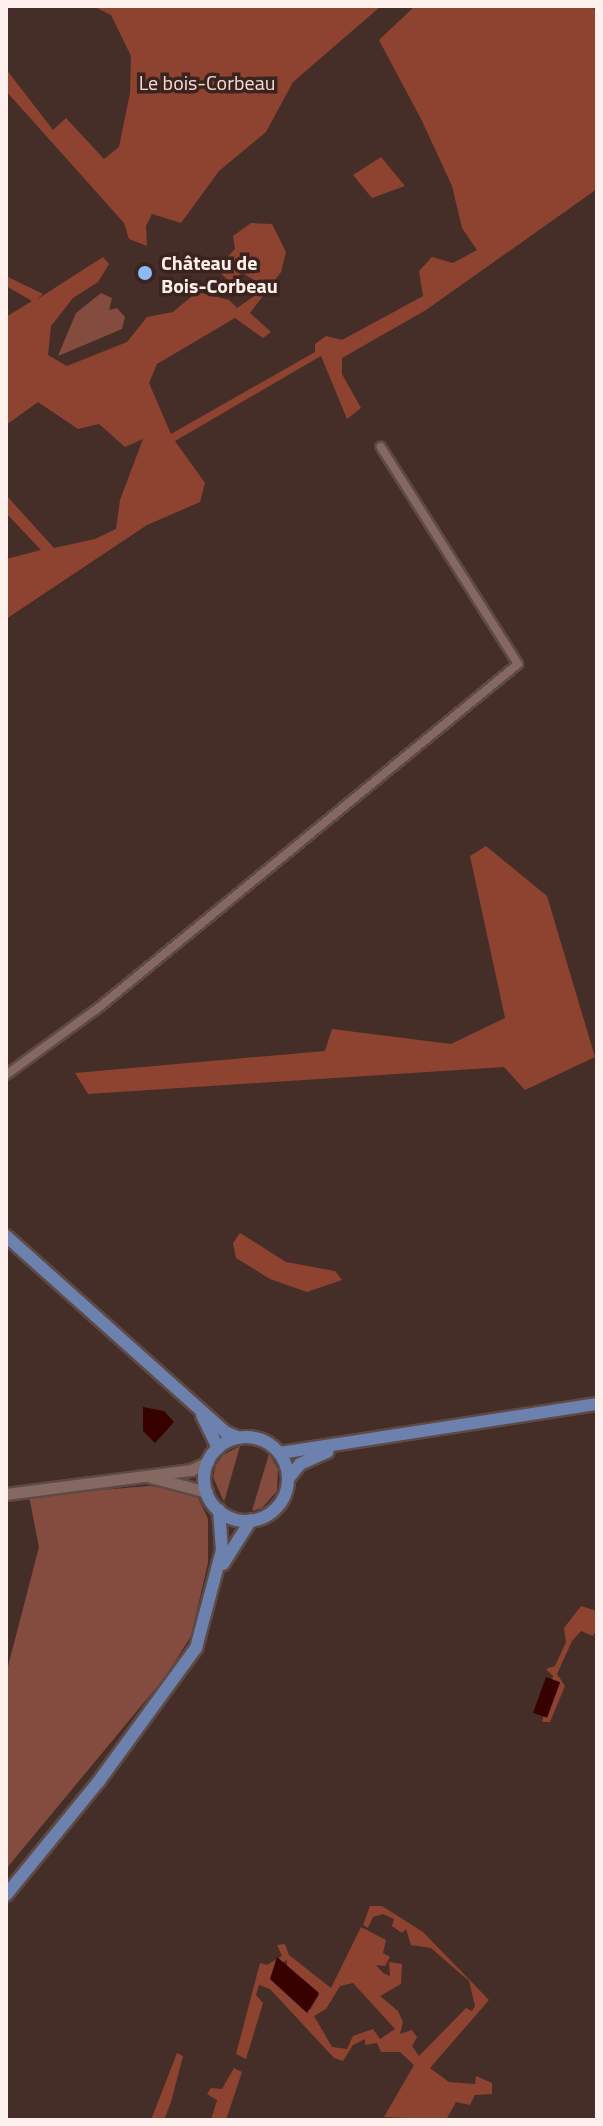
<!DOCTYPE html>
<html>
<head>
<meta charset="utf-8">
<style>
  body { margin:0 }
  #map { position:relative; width:603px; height:2126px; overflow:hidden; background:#462e28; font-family:"Titillium Web",sans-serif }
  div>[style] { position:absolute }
  .green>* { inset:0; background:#844c3e }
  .forest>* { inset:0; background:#8e4230 }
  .water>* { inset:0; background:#370100; transform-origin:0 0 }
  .roads { filter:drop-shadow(2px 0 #5e4a45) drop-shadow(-2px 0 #5e4a45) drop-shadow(0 2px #5e4a45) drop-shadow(0 -2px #5e4a45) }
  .street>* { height:8px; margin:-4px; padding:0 4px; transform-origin:4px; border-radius:4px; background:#846861 }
  .secondary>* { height:11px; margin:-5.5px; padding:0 5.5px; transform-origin:5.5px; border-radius:5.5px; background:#846861 }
  .primary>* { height:12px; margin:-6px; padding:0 6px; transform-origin:6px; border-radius:6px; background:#6c81ae }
  .primary>.ring { margin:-6px; padding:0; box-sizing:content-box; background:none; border:12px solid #6c81ae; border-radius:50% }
  .dots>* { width:22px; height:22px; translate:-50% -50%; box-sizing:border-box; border:4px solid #3b241e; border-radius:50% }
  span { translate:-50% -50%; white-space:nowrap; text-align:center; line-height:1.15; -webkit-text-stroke:7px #3b241e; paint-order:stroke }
  .park-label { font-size:20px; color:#f5ddd7 }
  .poi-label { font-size:20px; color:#fdf0ec; font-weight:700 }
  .left { translate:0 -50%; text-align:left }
  .frame { position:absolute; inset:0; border:8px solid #fdf0ec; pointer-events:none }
</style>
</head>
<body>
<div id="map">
  <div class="green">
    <i style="clip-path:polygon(101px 293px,112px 298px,109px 310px,117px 308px,125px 317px,122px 329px,58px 356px,76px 313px)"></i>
    <i style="clip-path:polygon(240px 1446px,224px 1502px,213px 1477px,216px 1465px,223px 1455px)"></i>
    <i style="clip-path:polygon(269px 1454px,278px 1469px,277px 1491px,262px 1508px,252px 1511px)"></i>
    <i style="clip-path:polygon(149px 1486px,195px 1491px,208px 1519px,208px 1563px,191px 1636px,166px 1676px,6px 1869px,6px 1674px,39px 1547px,29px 1496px)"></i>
  </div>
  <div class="forest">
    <i style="clip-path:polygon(93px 6px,381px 6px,293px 82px,266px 132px,219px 171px,181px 223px,152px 214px,146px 226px,147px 246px,129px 239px,124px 223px,6px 91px,6px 69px,53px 130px,66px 118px,104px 159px,119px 147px,130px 93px,131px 56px,111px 15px)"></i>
    <i style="clip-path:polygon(415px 6px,592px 6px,597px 12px,597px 189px,426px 310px,342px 358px,342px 374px,361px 408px,347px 419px,321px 356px,175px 441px,205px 483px,200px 502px,147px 525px,6px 619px,6px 559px,41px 550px,6px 513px,6px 495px,54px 548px,95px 539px,116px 529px,120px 500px,143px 439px,125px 447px,99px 424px,78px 429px,38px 402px,6px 425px,6px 317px,32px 301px,6px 286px,6px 276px,43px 294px,36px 300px,103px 257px,109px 264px,98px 282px,73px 298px,51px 326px,48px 355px,67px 366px,127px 342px,147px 317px,173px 312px,197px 292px,229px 300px,237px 308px,257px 294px,260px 284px,243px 273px,229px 281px,216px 269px,235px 249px,233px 236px,251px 223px,272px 224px,286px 252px,281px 272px,250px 313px,271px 332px,263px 338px,235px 318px,157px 364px,149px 383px,171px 434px,315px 352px,315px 344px,326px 336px,342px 340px,423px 296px,419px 271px,432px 257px,453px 263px,477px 250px,462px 228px,452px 186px,422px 121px,379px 40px)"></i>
    <i style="clip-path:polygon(381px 157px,405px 186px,372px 198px,353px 175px)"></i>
    <i style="clip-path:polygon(486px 846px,547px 896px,595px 1057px,525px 1090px,504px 1067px,88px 1094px,75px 1073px,325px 1051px,332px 1029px,451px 1044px,505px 1018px,470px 856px)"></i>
    <i style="clip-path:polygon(240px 1233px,286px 1262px,335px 1271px,342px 1280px,307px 1292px,270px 1279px,236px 1258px,233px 1243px)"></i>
    <i style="clip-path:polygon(581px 1606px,597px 1611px,597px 1629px,593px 1636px,581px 1631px,572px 1641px,557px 1674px,565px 1686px,550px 1722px,542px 1722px,553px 1676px,546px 1669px,555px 1666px,566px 1642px,564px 1628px)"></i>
    <i style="clip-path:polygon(evenodd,370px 1906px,382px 1906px,423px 1932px,489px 2000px,430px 2068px,449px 2082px,475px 2084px,476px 2076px,492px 2083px,492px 2094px,475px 2095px,470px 2105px,456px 2102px,446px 2120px,384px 2117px,414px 2065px,400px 2052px,381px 2052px,377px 2043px,365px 2045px,365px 2039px,353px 2045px,343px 2061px,334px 2058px,270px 1989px,259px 1985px,256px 1995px,263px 2003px,246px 2059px,236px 2054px,260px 1963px,267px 1965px,282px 1956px,277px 1945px,285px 1944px,289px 1955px,331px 1988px,361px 1927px,386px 1940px,383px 1953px,390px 1957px,385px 1966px,376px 1965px,383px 1973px,390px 1976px,389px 1962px,402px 1964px,401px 1984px,380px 1996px,398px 2011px,403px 2022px,400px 2034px,412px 2030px,417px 2037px,412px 2046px,419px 2056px,466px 2008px,472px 2011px,475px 2006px,469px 1981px,431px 1948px,411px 1945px,406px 1929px,402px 1933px,392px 1926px,394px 1919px,383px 1914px,373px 1917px,368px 1928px,363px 1925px,370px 1906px,275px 1960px,277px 1965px,287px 1960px,287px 1970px,319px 1995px,310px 2010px,275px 1967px,275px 1960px,370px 1906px,353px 1983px,395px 2029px,380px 2039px,373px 2029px,353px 2036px,347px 2049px,332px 2047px,314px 2016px,326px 2009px,340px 1986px,353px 1983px)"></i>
    <i style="clip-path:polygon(177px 2053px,183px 2056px,171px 2102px,164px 2120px,151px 2120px)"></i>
    <i style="clip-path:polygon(234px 2068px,242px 2072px,226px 2120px,211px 2120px,217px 2100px,207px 2094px,211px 2088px,222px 2089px)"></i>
  </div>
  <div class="water">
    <i style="clip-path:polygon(143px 1407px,164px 1411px,174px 1422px,155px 1443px,143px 1431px)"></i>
    <i style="left:546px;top:1677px;width:15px;height:38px;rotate:20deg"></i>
    <i style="clip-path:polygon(277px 1957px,319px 1993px,307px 2013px,270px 1979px)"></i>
  </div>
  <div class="roads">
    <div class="street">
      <i style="left:6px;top:1075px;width:112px;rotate:-36deg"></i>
      <i style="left:97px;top:1009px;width:544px;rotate:-39.33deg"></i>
      <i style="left:518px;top:664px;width:257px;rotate:-122.3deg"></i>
    </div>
    <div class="secondary">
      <i style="left:150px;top:1477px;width:59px;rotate:14.7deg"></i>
      <i style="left:6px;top:1494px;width:187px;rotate:-7.4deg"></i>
      <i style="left:191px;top:1470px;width:19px;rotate:-25deg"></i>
    </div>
    <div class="primary">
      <i style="left:6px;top:1236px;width:294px;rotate:41.8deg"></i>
      <i style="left:225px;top:1432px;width:15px;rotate:23deg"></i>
      <i style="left:202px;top:1415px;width:37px;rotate:64deg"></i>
      <i class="ring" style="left:204px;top:1437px;width:72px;height:72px"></i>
      <i style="left:280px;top:1453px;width:321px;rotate:-8.8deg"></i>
      <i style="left:288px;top:1479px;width:19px;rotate:-51deg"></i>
      <i style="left:300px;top:1464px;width:30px;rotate:-24deg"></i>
      <i style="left:223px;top:1564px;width:52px;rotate:-57.5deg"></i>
      <i style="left:6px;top:1895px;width:147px;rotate:-50.8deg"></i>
      <i style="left:99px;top:1781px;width:165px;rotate:-53.9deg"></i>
      <i style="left:196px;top:1648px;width:101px;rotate:-75.1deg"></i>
      <i style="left:222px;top:1550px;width:40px;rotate:-94.3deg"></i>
    </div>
  </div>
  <div class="dots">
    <i style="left:145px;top:273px;background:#8cb9fc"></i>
  </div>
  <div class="park-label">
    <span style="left:207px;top:82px">Le bois-Corbeau</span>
  </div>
  <div class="poi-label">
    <span class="left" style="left:161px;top:274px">Château de<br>Bois-Corbeau</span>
  </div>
  <div class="frame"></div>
</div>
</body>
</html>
